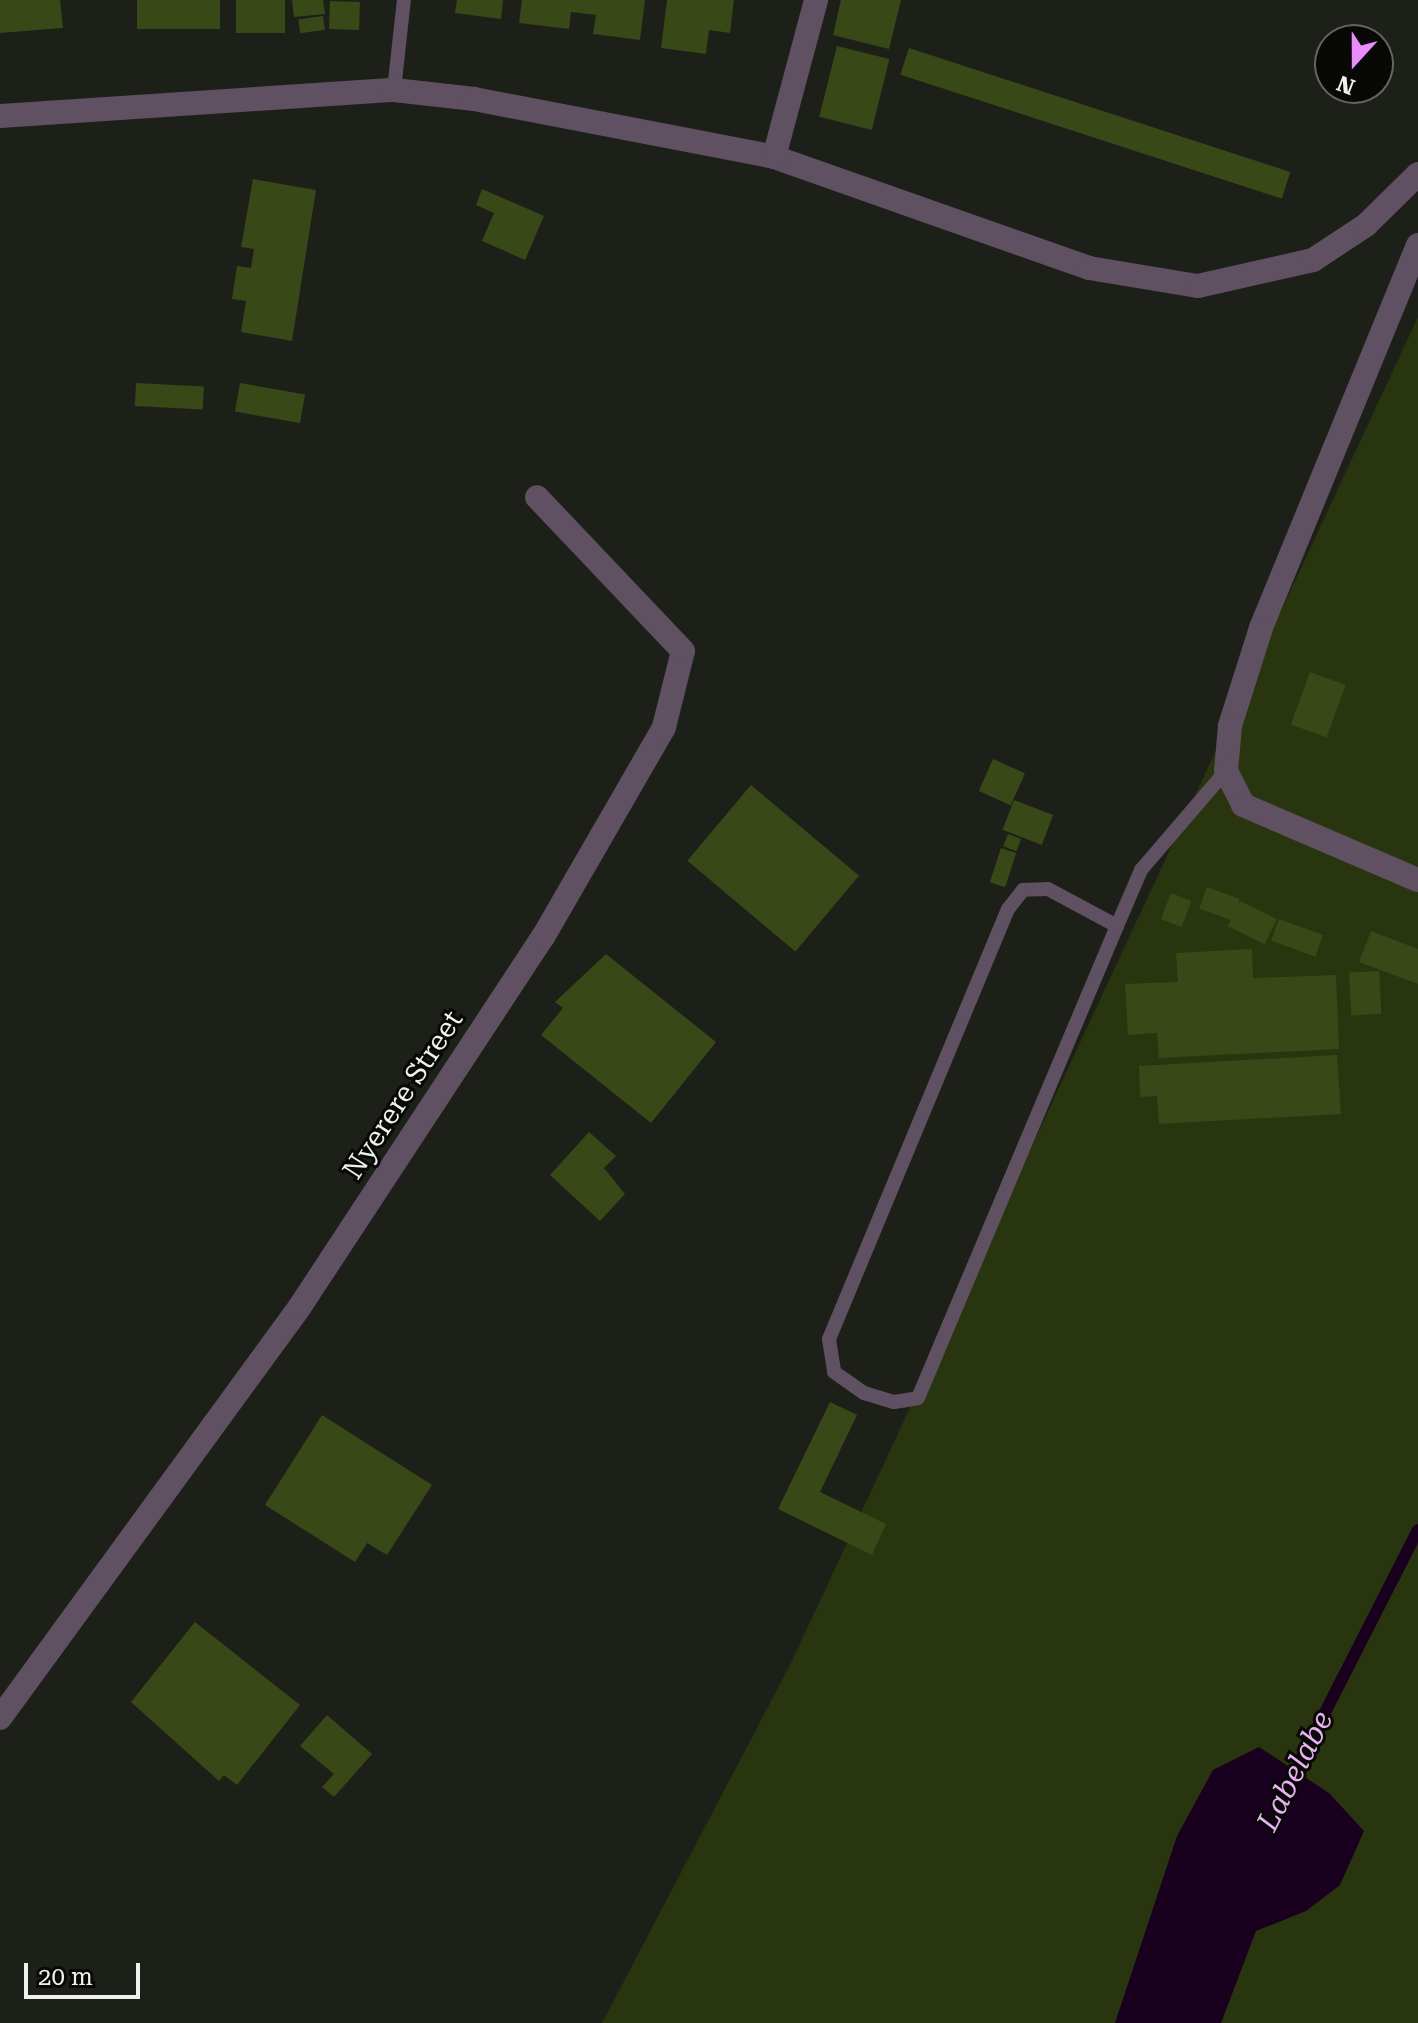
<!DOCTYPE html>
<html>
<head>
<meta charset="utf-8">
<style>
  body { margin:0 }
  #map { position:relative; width:1418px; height:2023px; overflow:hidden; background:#1d2018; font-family:"Roboto Serif",serif }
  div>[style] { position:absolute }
  .green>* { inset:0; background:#29350f }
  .water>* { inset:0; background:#18001e }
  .stream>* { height:12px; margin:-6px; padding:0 6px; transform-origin:6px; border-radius:6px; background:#18001e }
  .building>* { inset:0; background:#384816; transform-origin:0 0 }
  .lane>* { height:14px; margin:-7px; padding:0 7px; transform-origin:7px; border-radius:7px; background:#5f5062 }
  .street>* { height:24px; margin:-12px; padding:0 12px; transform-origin:12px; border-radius:12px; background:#5f5062 }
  span { translate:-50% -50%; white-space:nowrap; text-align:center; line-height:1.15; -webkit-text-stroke:6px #080906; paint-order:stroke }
  .street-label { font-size:28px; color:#eff1ec }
  .water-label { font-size:30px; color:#e7b0f2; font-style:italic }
  .north { position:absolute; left:1314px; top:24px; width:80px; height:80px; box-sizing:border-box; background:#080906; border:2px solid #646662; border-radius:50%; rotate:201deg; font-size:22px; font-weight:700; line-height:32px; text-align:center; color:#eff1ec }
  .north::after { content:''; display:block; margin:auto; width:28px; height:36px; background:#ea8dfc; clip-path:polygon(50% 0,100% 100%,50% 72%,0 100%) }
  .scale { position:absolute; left:24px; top:1963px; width:116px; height:36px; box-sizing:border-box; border:4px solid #eff1ec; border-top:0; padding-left:10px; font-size:24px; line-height:28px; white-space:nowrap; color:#eff1ec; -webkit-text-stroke:6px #080906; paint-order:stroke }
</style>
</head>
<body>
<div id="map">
  <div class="green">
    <i style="clip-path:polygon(1418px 317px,1418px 2023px,602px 2023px,791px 1663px)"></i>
  </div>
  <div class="water">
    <i style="clip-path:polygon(1259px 1747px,1329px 1793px,1364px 1831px,1340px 1885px,1306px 1911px,1256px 1931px,1221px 2023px,1115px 2023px,1177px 1836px,1213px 1770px)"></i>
  </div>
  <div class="stream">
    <i style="left:1288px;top:1785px;width:286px;rotate:-63deg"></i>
  </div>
  <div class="building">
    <i style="clip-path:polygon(0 0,60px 0,63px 28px,0 33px)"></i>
    <i style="left:137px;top:0;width:83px;height:29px"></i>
    <i style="left:236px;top:0;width:49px;height:33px"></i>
    <i style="clip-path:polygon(292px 0,323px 0,325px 14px,294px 17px)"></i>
    <i style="clip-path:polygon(457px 0,503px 0,501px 19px,455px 13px)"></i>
    <i style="clip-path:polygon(522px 0,645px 0,640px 40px,593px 34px,596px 15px,571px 12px,569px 29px,519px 23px)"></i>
    <i style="clip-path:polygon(667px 0,734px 0,730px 33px,709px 30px,706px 54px,661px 48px)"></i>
    <i style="clip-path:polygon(841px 0,901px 0,889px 49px,833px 35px)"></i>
    <i style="left:330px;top:1px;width:30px;height:28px;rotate:2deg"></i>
    <i style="left:323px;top:16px;width:14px;height:25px;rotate:82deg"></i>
    <i style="left:837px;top:46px;width:54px;height:73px;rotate:14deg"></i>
    <i style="left:909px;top:48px;width:401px;height:28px;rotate:18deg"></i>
    <i style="clip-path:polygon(253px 179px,316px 190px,292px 341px,241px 332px,246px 301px,232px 299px,237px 266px,251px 268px,254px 249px,241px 247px)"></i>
    <i style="clip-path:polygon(482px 189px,544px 216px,525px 260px,482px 241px,494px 213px,476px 205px)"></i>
    <i style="left:136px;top:383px;width:68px;height:23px;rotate:3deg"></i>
    <i style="left:240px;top:383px;width:66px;height:29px;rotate:10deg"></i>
    <i style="left:1310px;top:672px;width:38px;height:56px;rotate:20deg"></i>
    <i style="left:993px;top:759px;width:35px;height:35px;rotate:24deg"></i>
    <i style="left:751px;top:785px;width:141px;height:99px;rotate:40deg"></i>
    <i style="left:1014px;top:800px;width:42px;height:32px;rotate:21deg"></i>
    <i style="left:1008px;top:834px;width:14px;height:13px;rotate:21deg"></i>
    <i style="left:1001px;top:848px;width:16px;height:36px;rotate:18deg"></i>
    <i style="left:1207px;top:887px;width:35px;height:23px;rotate:20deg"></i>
    <i style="left:1171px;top:893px;width:22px;height:28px;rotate:21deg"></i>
    <i style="left:1240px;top:901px;width:41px;height:28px;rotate:26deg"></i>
    <i style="left:1279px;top:919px;width:47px;height:23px;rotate:20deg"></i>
    <i style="clip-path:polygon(1371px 931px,1418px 949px,1418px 984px,1359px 962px)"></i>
    <i style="clip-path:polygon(1252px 949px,1253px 978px,1336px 975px,1339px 1049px,1159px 1058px,1157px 1033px,1128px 1035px,1125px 984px,1178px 982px,1176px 953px)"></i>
    <i style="clip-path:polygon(606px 954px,716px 1042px,651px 1123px,541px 1035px,563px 1008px,555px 1002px)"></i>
    <i style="left:1379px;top:971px;width:43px;height:30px;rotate:87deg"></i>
    <i style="clip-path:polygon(1337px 1055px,1341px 1114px,1159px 1124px,1157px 1096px,1140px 1097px,1139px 1066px)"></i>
    <i style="clip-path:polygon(589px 1132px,616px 1156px,604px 1168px,625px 1194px,600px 1221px,550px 1175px)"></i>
    <i style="clip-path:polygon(830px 1402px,857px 1415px,820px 1492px,886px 1524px,872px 1555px,778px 1509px)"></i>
    <i style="clip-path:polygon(322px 1415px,432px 1485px,387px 1555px,367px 1543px,355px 1562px,265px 1505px)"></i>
    <i style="clip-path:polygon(195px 1622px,300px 1705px,237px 1785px,224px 1775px,219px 1781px,131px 1702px)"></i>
    <i style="clip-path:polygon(327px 1715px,372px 1754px,334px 1797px,322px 1787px,334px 1774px,300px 1746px)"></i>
  </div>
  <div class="lane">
    <i style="left:394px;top:90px;width:91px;rotate:-83.7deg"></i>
    <i style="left:1117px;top:926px;width:78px;rotate:-151.8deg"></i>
    <i style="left:1048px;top:889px;width:25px;rotate:178deg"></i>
    <i style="left:1023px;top:890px;width:24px;rotate:128deg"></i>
    <i style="left:1008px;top:909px;width:466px;rotate:112.6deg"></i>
    <i style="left:829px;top:1339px;width:33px;rotate:81deg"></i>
    <i style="left:834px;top:1372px;width:37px;rotate:35deg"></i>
    <i style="left:864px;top:1393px;width:31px;rotate:17deg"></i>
    <i style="left:894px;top:1402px;width:24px;rotate:-9deg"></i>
    <i style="left:918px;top:1398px;width:512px;rotate:-67.14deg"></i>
    <i style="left:1117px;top:926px;width:61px;rotate:-66.8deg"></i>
    <i style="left:1141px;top:870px;width:130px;rotate:-49.4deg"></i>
  </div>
  <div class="street">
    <i style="left:0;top:116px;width:395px;rotate:-3.8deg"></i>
    <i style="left:394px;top:90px;width:81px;rotate:6.4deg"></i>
    <i style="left:474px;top:99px;width:306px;rotate:10.9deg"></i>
    <i style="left:774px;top:157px;width:334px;rotate:19.4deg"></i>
    <i style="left:1089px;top:268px;width:110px;rotate:9.4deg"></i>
    <i style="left:1198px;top:286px;width:118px;rotate:-12.7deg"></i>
    <i style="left:1313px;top:260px;width:64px;rotate:-33.4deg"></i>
    <i style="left:1366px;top:225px;width:73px;rotate:-44.4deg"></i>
    <i style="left:774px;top:157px;width:163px;rotate:-75deg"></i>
    <i style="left:1418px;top:245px;width:414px;rotate:112.3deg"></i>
    <i style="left:1261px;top:628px;width:103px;rotate:107.6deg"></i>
    <i style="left:1230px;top:726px;width:45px;rotate:95.1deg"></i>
    <i style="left:1226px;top:771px;width:38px;rotate:63deg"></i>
    <i style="left:1243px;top:805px;width:190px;rotate:23.2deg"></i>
    <i style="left:0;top:1718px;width:507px;rotate:-53.9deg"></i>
    <i style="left:299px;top:1308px;width:444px;rotate:-56.7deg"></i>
    <i style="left:543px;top:937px;width:242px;rotate:-60deg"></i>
    <i style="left:664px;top:727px;width:78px;rotate:-76deg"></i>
    <i style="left:683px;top:651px;width:212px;rotate:-133.5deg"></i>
  </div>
  <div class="street-label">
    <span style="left:403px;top:1095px;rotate:-57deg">Nyerere Street</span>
  </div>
  <div class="water-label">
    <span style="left:1295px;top:1771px;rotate:-63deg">Labelabe</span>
  </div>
  <div class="north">N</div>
  <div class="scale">20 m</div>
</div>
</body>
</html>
